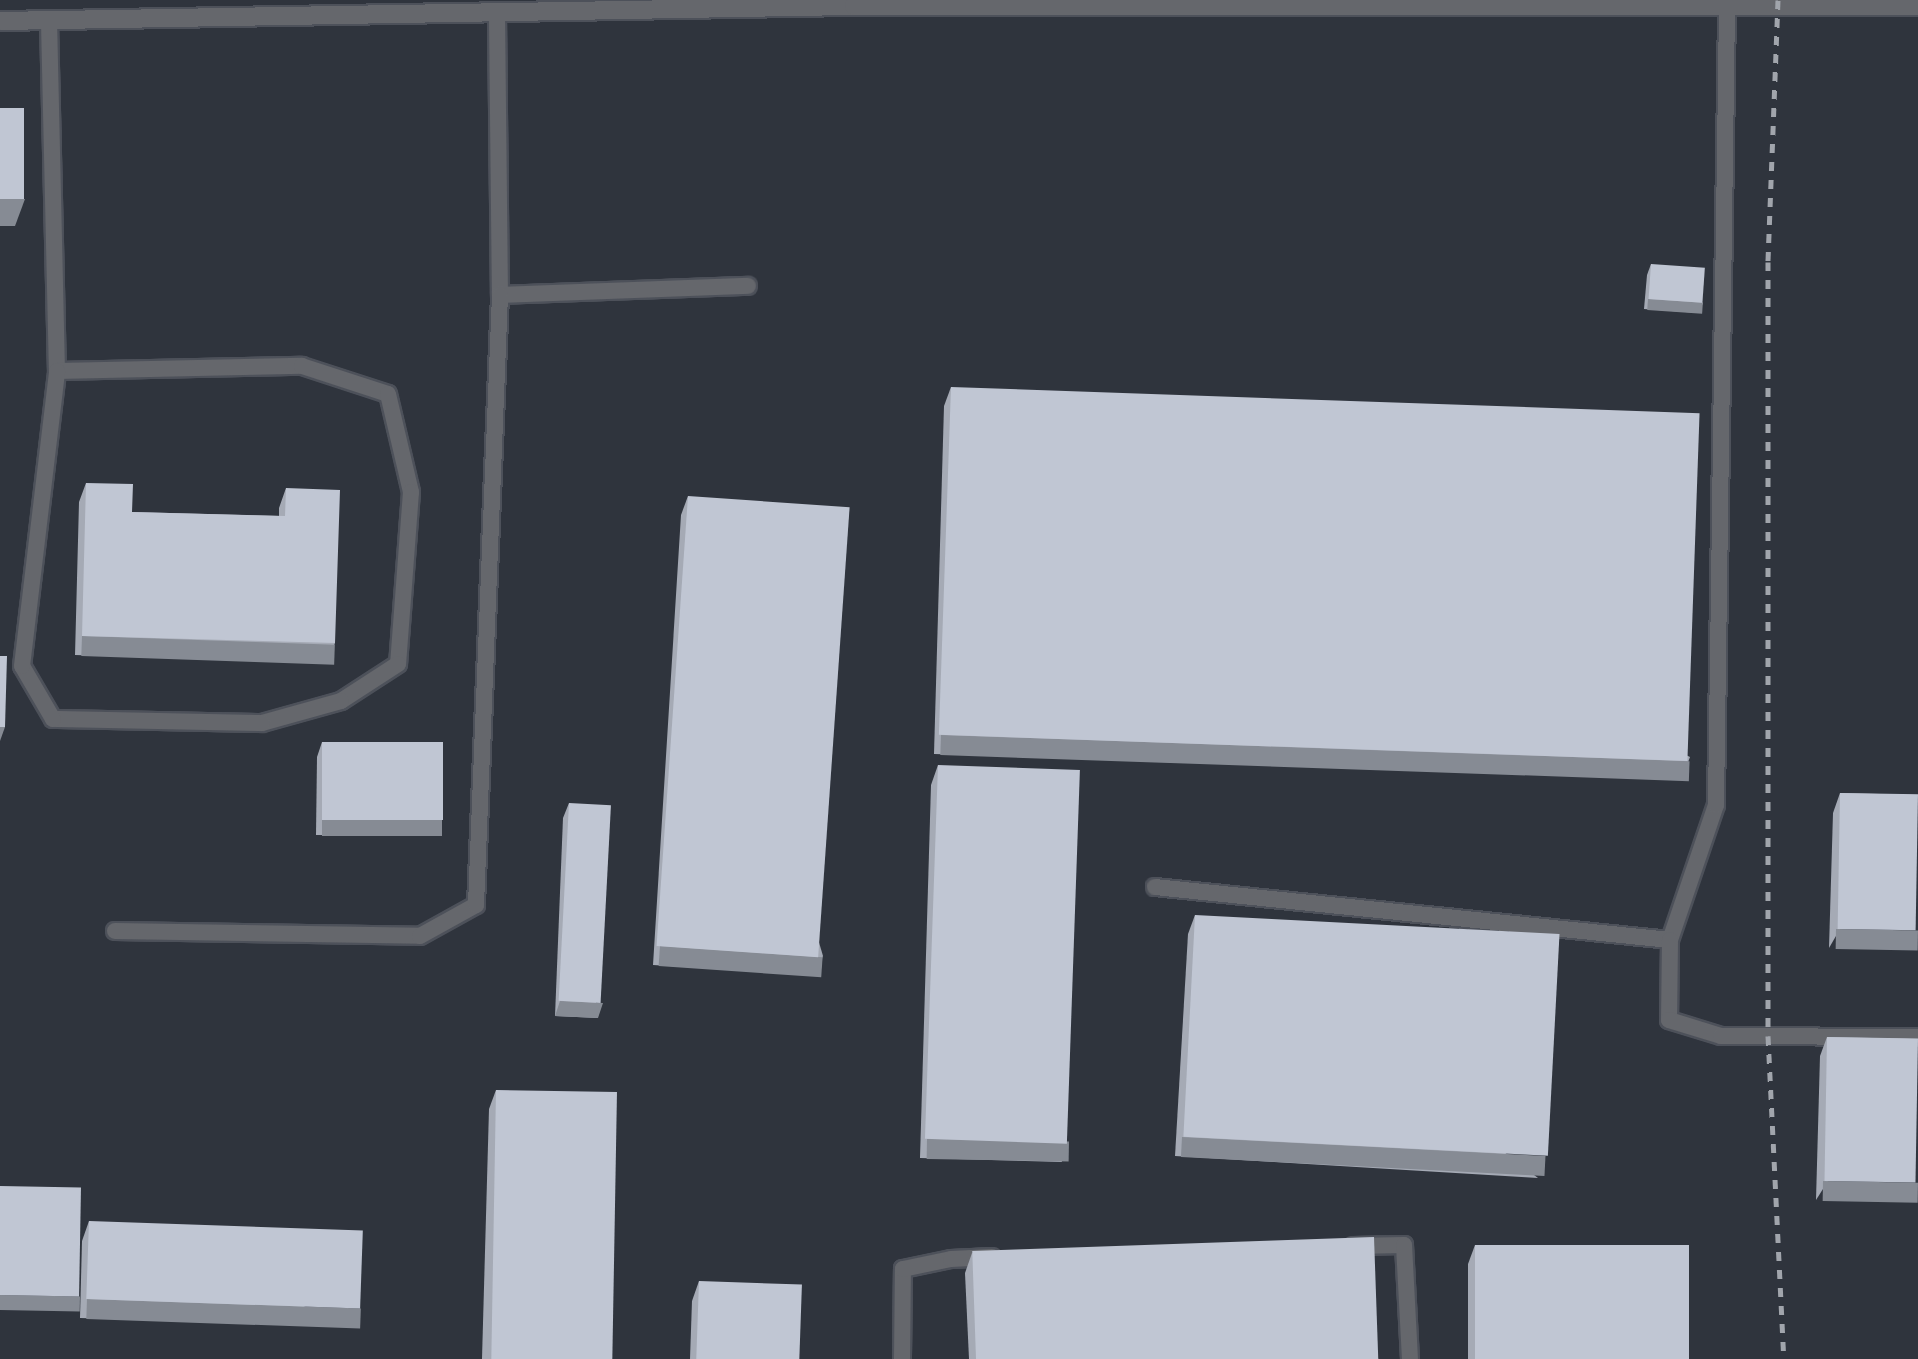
<!DOCTYPE html>
<html>
<head>
<meta charset="utf-8">
<style>
  body { margin:0 }
  #map { position:relative; width:1918px; height:1359px; overflow:hidden; background:#2f343d; font-family:"Noto Sans",sans-serif }
  div>[style] { position:absolute }
  .roads { filter:drop-shadow(2px 0 #4d515a) drop-shadow(-2px 0 #4d515a) drop-shadow(0 2px #4d515a) drop-shadow(0 -2px #4d515a) }
  .service>* { height:16px; margin:-8px; padding:0 8px; transform-origin:8px; border-radius:8px; background:#65676c }
  .minor>* { height:18px; margin:-9px; padding:0 9px; transform-origin:9px; border-radius:9px; background:#65676c }
  .rail>* { height:5px; margin-top:-2.5px; transform-origin:0; background:repeating-linear-gradient(90deg,#a1a5ac 0 9px,transparent 0 18px) }
  .wall>* { inset:0; background:#a5aab5 }
  .shaded-wall>* { inset:0; background:#868b94; transform-origin:0 0 }
  .building>* { inset:0; background:#c0c6d3; transform-origin:0 0 }
  span { translate:-50% -50%; white-space:nowrap; text-align:center; line-height:1.15; -webkit-text-stroke:7px #2f343d; paint-order:stroke }
</style>
</head>
<body>
<div id="map">
  <div class="roads">
    <div class="service">
      <i style="left:497px;top:15px;width:280px;rotate:89.4deg"></i>
      <i style="left:500px;top:295px;width:248px;rotate:-2.1deg"></i>
      <i style="left:49px;top:21px;width:350px;rotate:88.7deg"></i>
      <i style="left:57px;top:371px;width:245px;rotate:-1.2deg"></i>
      <i style="left:302px;top:366px;width:90px;rotate:18deg"></i>
      <i style="left:388px;top:394px;width:101px;rotate:76.8deg"></i>
      <i style="left:411px;top:492px;width:172px;rotate:94.3deg"></i>
      <i style="left:398px;top:664px;width:68px;rotate:147deg"></i>
      <i style="left:341px;top:701px;width:82px;rotate:164.4deg"></i>
      <i style="left:262px;top:723px;width:209px;rotate:-178.9deg"></i>
      <i style="left:53px;top:719px;width:61px;rotate:-120.3deg"></i>
      <i style="left:22px;top:666px;width:297px;rotate:-83.2deg"></i>
      <i style="left:1155px;top:887px;width:518px;rotate:5.88deg"></i>
      <i style="left:1670px;top:940px;width:143px;rotate:-71.2deg"></i>
      <i style="left:1716px;top:805px;width:798px;rotate:-89.21deg"></i>
      <i style="left:115px;top:931px;width:305px;rotate:0.9deg"></i>
      <i style="left:420px;top:936px;width:64px;rotate:-29deg"></i>
      <i style="left:476px;top:905px;width:610px;rotate:-87.75deg"></i>
      <i style="left:1670px;top:940px;width:80px;rotate:90.7deg"></i>
      <i style="left:1669px;top:1020px;width:54px;rotate:17.1deg"></i>
      <i style="left:1721px;top:1036px;width:197px;rotate:0.3deg"></i>
      <i style="left:1353px;top:1246px;width:51px;rotate:-1.1deg"></i>
      <i style="left:1404px;top:1245px;width:114px;rotate:87deg"></i>
      <i style="left:902px;top:1359px;width:90px;rotate:-89.4deg"></i>
      <i style="left:903px;top:1269px;width:49px;rotate:-11.8deg"></i>
      <i style="left:951px;top:1259px;width:41px;rotate:-2.8deg"></i>
    </div>
    <div class="minor">
      <i style="left:0;top:21px;width:854px;rotate:-1.01deg"></i>
      <i style="left:854px;top:6px;width:1064px"></i>
    </div>
  </div>
  <div class="rail">
    <i style="left:1778px;top:0;width:262px;rotate:92.2deg"></i>
    <i style="left:1768px;top:262px;width:774px;rotate:90deg"></i>
    <i style="left:1768px;top:1036px;width:323px;rotate:87.2deg"></i>
  </div>
  <div class="wall">
    <i style="clip-path:polygon(1651px 264px,1703px 303px,1699px 313px,1644px 309px,1647px 275px)"></i>
    <i style="clip-path:polygon(951px 387px,1690px 757px,1683px 776px,934px 754px,944px 406px)"></i>
    <i style="clip-path:polygon(86px 483px,132px 512px,279px 516px,279px 508px,286px 488px,335px 643px,328px 663px,75px 655px,79px 502px)"></i>
    <i style="clip-path:polygon(688px 496px,823px 956px,816px 975px,653px 965px,681px 515px)"></i>
    <i style="clip-path:polygon(322px 742px,442px 821px,437px 836px,316px 835px,317px 757px)"></i>
    <i style="clip-path:polygon(938px 765px,1062px 1162px,920px 1158px,931px 785px)"></i>
    <i style="clip-path:polygon(1840px 793px,1918px 795px,1829px 948px,1833px 813px)"></i>
    <i style="clip-path:polygon(569px 803px,598px 1018px,555px 1016px,563px 818px)"></i>
    <i style="clip-path:polygon(1195px 915px,1538px 1178px,1175px 1156px,1188px 934px)"></i>
    <i style="clip-path:polygon(1827px 1037px,1918px 1039px,1816px 1200px,1820px 1056px)"></i>
    <i style="clip-path:polygon(496px 1090px,610px 1359px,482px 1359px,489px 1109px)"></i>
    <i style="clip-path:polygon(89px 1221px,354px 1326px,80px 1318px,82px 1241px)"></i>
    <i style="clip-path:polygon(1475px 1245px,1689px 1359px,1468px 1359px,1468px 1264px)"></i>
    <i style="clip-path:polygon(972px 1253px,1379px 1359px,969px 1359px,965px 1273px)"></i>
    <i style="clip-path:polygon(699px 1281px,799px 1359px,690px 1359px,692px 1301px)"></i>
  </div>
  <div class="shaded-wall">
    <i style="clip-path:polygon(0 199px,25px 199px,15px 226px,0 226px)"></i>
    <i style="left:1648px;top:299px;width:55px;height:11px;rotate:4deg"></i>
    <i style="left:82px;top:636px;width:253px;height:20px;rotate:2deg"></i>
    <i style="clip-path:polygon(0 727px,5px 727px,0 741px)"></i>
    <i style="left:941px;top:735px;width:749px;height:20px;rotate:2deg"></i>
    <i style="left:322px;top:820px;width:120px;height:16px"></i>
    <i style="left:1836px;top:929px;width:82px;height:20px;rotate:1deg"></i>
    <i style="left:660px;top:946px;width:163px;height:20px;rotate:4deg"></i>
    <i style="clip-path:polygon(560px 1001px,603px 1003px,598px 1018px,555px 1016px)"></i>
    <i style="left:1182px;top:1137px;width:364px;height:20px;rotate:3deg"></i>
    <i style="left:927px;top:1139px;width:142px;height:20px;rotate:1deg"></i>
    <i style="left:1823px;top:1181px;width:95px;height:20px;rotate:1deg"></i>
    <i style="left:0;top:1295px;width:80px;height:15px;rotate:1deg"></i>
    <i style="left:87px;top:1299px;width:274px;height:20px;rotate:2deg"></i>
  </div>
  <div class="building">
    <i style="left:0;top:108px;width:24px;height:91px"></i>
    <i style="left:1651px;top:264px;width:54px;height:35px;rotate:4deg"></i>
    <i style="left:951px;top:387px;width:749px;height:348px;rotate:2deg"></i>
    <i style="clip-path:polygon(86px 483px,133px 484px,132px 512px,285px 516px,286px 488px,340px 490px,335px 643px,82px 636px)"></i>
    <i style="left:688px;top:496px;width:162px;height:451px;rotate:4deg"></i>
    <i style="clip-path:polygon(0 656px,7px 656px,5px 727px,0 727px)"></i>
    <i style="left:322px;top:742px;width:121px;height:78px"></i>
    <i style="left:938px;top:765px;width:142px;height:374px;rotate:2deg"></i>
    <i style="left:1840px;top:793px;width:78px;height:136px;rotate:1deg"></i>
    <i style="left:569px;top:803px;width:42px;height:198px;rotate:3deg"></i>
    <i style="left:1195px;top:915px;width:365px;height:222px;rotate:3deg"></i>
    <i style="left:1827px;top:1037px;width:91px;height:144px;rotate:1deg"></i>
    <i style="left:496px;top:1090px;width:121px;height:269px;rotate:1deg"></i>
    <i style="left:0;top:1186px;width:81px;height:109px;rotate:1deg"></i>
    <i style="left:89px;top:1221px;width:274px;height:78px;rotate:2deg"></i>
    <i style="left:1374px;top:1237px;width:122px;height:402px;rotate:88deg"></i>
    <i style="left:1475px;top:1245px;width:214px;height:114px"></i>
    <i style="left:699px;top:1281px;width:103px;height:78px;rotate:2deg"></i>
  </div>
</div>
</body>
</html>
